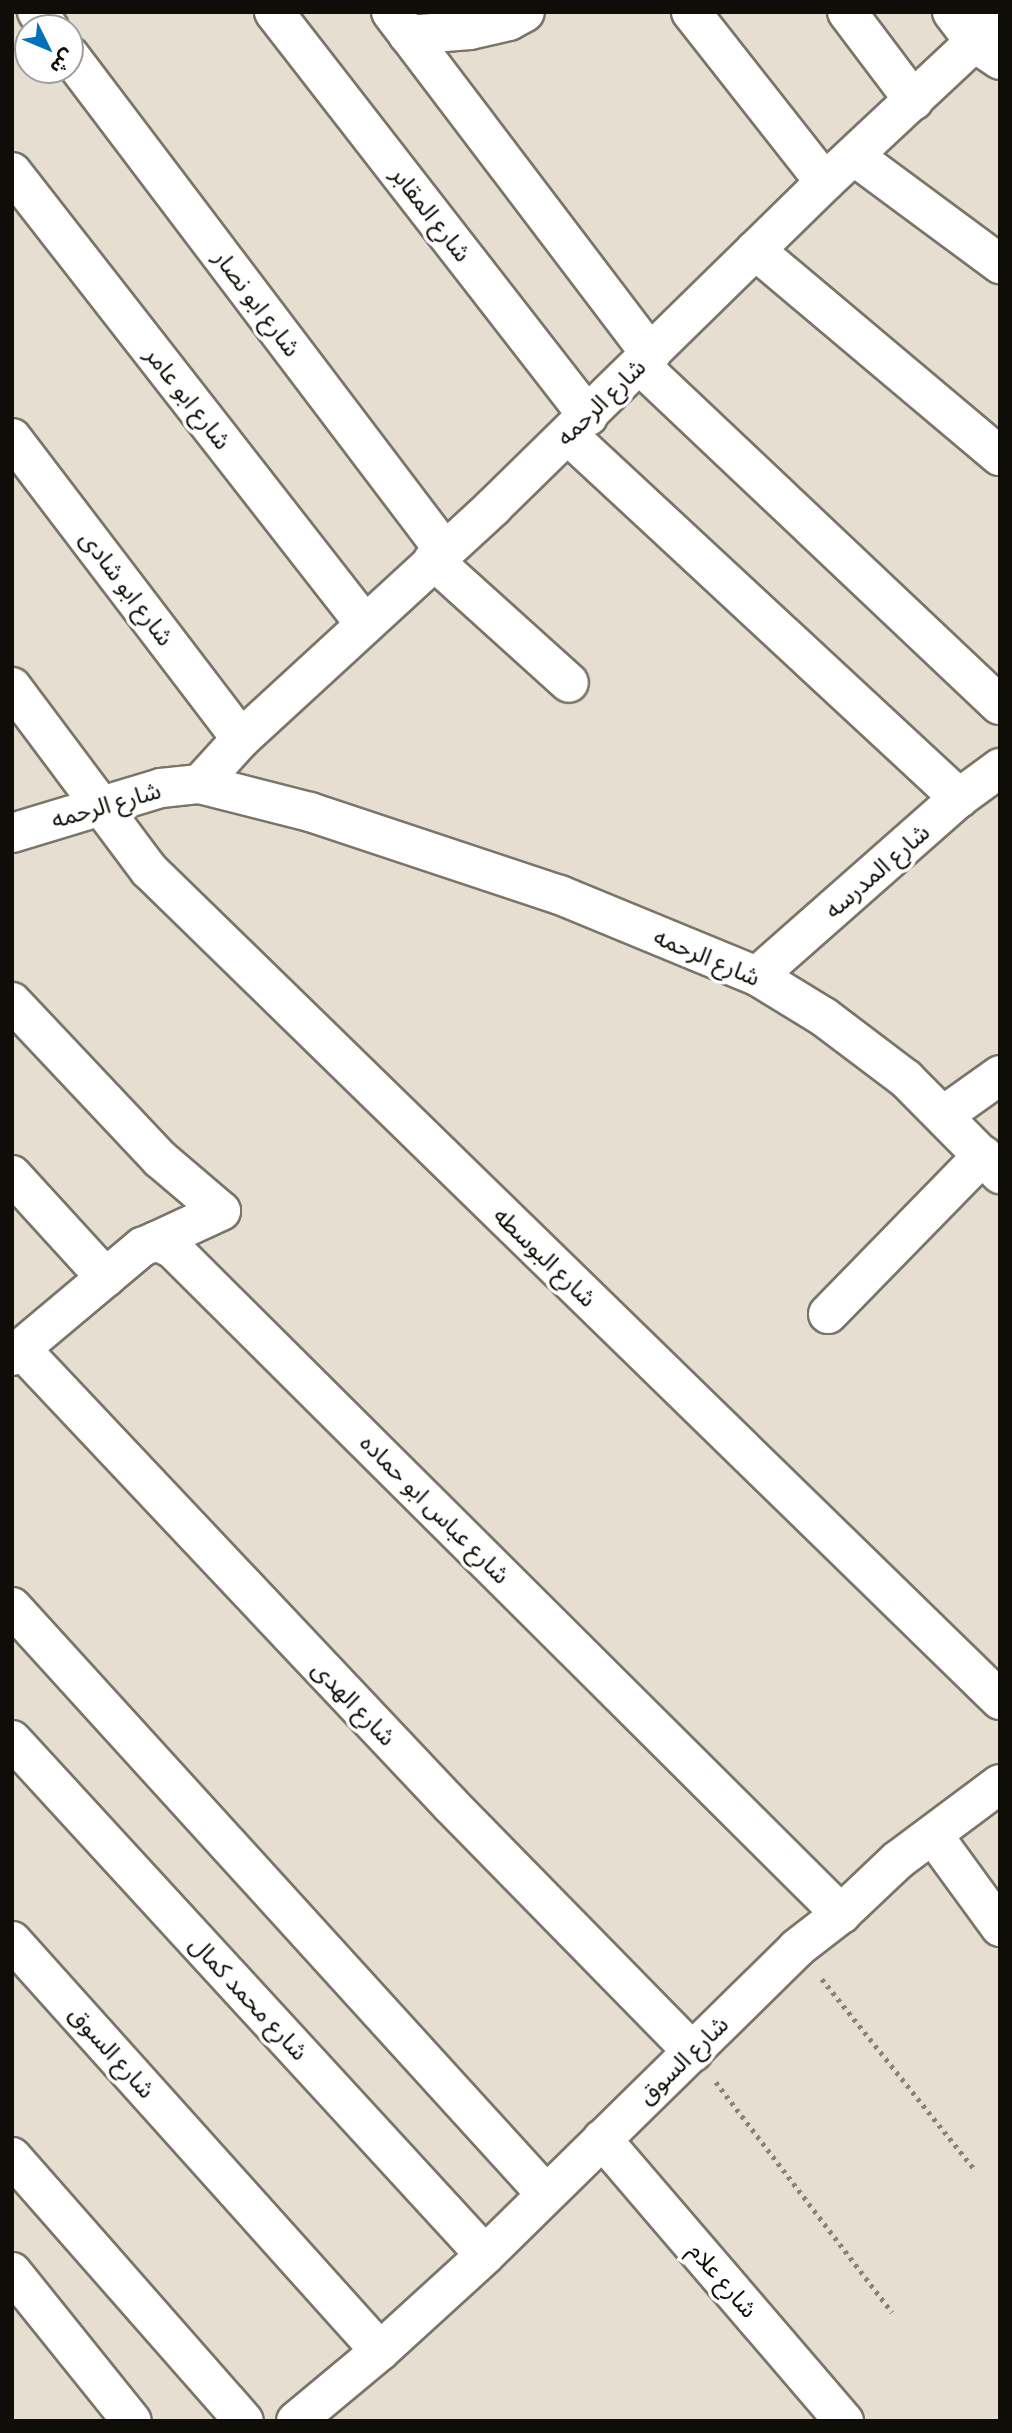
<!DOCTYPE html>
<html>
<head>
<meta charset="utf-8">
<style>
  body { margin:0 }
  #map { position:relative; width:1012px; height:2433px; overflow:hidden; background:#e6dfd1; font-family:"Source Serif 4","Noto Sans Arabic",serif }
  div>[style] { position:absolute }
  .path>* { height:4.5px; margin-top:-2.25px; transform-origin:0; background:repeating-linear-gradient(90deg,#878379 0 3.5px,transparent 0 8.5px) }
  .roads { filter:drop-shadow(2px 0 #7b7568) drop-shadow(-2px 0 #7b7568) drop-shadow(0 2px #7b7568) drop-shadow(0 -2px #7b7568) }
  .street>* { height:38px; margin:-19px; padding:0 19px; transform-origin:19px; border-radius:19px; background:#fff }
  .secondary>* { height:38px; margin:-19px; padding:0 19px; transform-origin:19px; border-radius:19px; background:#fff }
  span { translate:-50% -50%; white-space:nowrap; text-align:center; line-height:1.15; -webkit-text-stroke:7px #fff; paint-order:stroke }
  .street-label { font-size:24px; color:#0f0d08 }
  .frame { position:absolute; inset:0; border:14px solid #0f0d08; pointer-events:none }
  .north { position:absolute; left:14px; top:14px; width:70px; height:70px; box-sizing:border-box; background:#fff; border:2px solid #9f9e9c; border-radius:50%; rotate:133deg; font-size:19px; font-weight:700; line-height:28px; text-align:center; color:#0f0d08 }
  .north::after { content:''; display:block; margin:auto; width:24px; height:32px; background:#0072bc; clip-path:polygon(50% 0,100% 100%,50% 72%,0 100%) }
</style>
</head>
<body>
<div id="map">
  <div class="path">
    <i style="left:822px;top:1979px;width:243px;rotate:51.3deg"></i>
    <i style="left:716px;top:2082px;width:290px;rotate:52.6deg"></i>
  </div>
  <div class="roads">
    <div class="street">
      <i style="left:37px;top:12px;width:20px;rotate:53deg"></i>
      <i style="left:274px;top:12px;width:512px;rotate:52.14deg"></i>
      <i style="left:391px;top:12px;width:430px;rotate:52.8deg"></i>
      <i style="left:691px;top:12px;width:216px;rotate:51.8deg"></i>
      <i style="left:847px;top:12px;width:111px;rotate:53deg"></i>
      <i style="left:952px;top:12px;width:39px;rotate:53deg"></i>
      <i style="left:975px;top:43px;width:30px;rotate:34deg"></i>
      <i style="left:408px;top:35px;width:62px;rotate:-4.6deg"></i>
      <i style="left:470px;top:30px;width:40px;rotate:-13deg"></i>
      <i style="left:509px;top:21px;width:18px;rotate:-29deg"></i>
      <i style="left:70px;top:56px;width:620px;rotate:52.87deg"></i>
      <i style="left:854px;top:156px;width:182px;rotate:36.5deg"></i>
      <i style="left:12px;top:172px;width:572px;rotate:52.03deg"></i>
      <i style="left:755px;top:250px;width:320px;rotate:40.1deg"></i>
      <i style="left:640px;top:365px;width:495px;rotate:43.4deg"></i>
      <i style="left:568px;top:435px;width:534px;rotate:42.87deg"></i>
      <i style="left:12px;top:438px;width:378px;rotate:52.7deg"></i>
      <i style="left:433px;top:560px;width:183px;rotate:42.1deg"></i>
      <i style="left:12px;top:687px;width:229px;rotate:53.2deg"></i>
      <i style="left:149px;top:870px;width:1189px;rotate:44.28deg"></i>
      <i style="left:200px;top:784px;width:61px;rotate:-47.7deg"></i>
      <i style="left:241px;top:739px;width:343px;rotate:-42.6deg"></i>
      <i style="left:493px;top:507px;width:465px;rotate:-44.4deg"></i>
      <i style="left:825px;top:182px;width:240px;rotate:-43.1deg"></i>
      <i style="left:757px;top:976px;width:269px;rotate:-41.4deg"></i>
      <i style="left:959px;top:798px;width:51px;rotate:-36.2deg"></i>
      <i style="left:12px;top:1002px;width:216px;rotate:46.7deg"></i>
      <i style="left:160px;top:1159px;width:80px;rotate:40.4deg"></i>
      <i style="left:221px;top:1211px;width:72px;rotate:155.2deg"></i>
      <i style="left:944px;top:1115px;width:69px;rotate:-35.5deg"></i>
      <i style="left:12px;top:1175px;width:139px;rotate:47.6deg"></i>
      <i style="left:828px;top:1314px;width:222px;rotate:-45.7deg"></i>
      <i style="left:21px;top:1349px;width:627px;rotate:46.68deg"></i>
      <i style="left:451px;top:1805px;width:346px;rotate:45.6deg"></i>
      <i style="left:12px;top:1356px;width:170px;rotate:-40deg"></i>
      <i style="left:142px;top:1247px;width:15px;rotate:-23deg"></i>
      <i style="left:156px;top:1241px;width:19px;rotate:25deg"></i>
      <i style="left:173px;top:1249px;width:943px;rotate:44.87deg"></i>
      <i style="left:12px;top:1607px;width:792px;rotate:47.71deg"></i>
      <i style="left:12px;top:1740px;width:699px;rotate:47.43deg"></i>
      <i style="left:933px;top:1835px;width:114px;rotate:53.9deg"></i>
      <i style="left:12px;top:1941px;width:551px;rotate:48.09deg"></i>
      <i style="left:602px;top:2139px;width:372px;rotate:49.4deg"></i>
      <i style="left:12px;top:2157px;width:351px;rotate:48.7deg"></i>
      <i style="left:12px;top:2272px;width:191px;rotate:51.2deg"></i>
      <i style="left:296px;top:2421px;width:109px;rotate:-39.8deg"></i>
      <i style="left:380px;top:2351px;width:142px;rotate:-42.4deg"></i>
      <i style="left:485px;top:2255px;width:438px;rotate:-44.5deg"></i>
      <i style="left:797px;top:1948px;width:56px;rotate:-37.7deg"></i>
      <i style="left:841px;top:1914px;width:79px;rotate:-43.5deg"></i>
      <i style="left:898px;top:1860px;width:127px;rotate:-36.7deg"></i>
    </div>
    <div class="secondary">
      <i style="left:12px;top:833px;width:156px;rotate:-16.8deg"></i>
      <i style="left:161px;top:788px;width:39px;rotate:-6deg"></i>
      <i style="left:200px;top:784px;width:114px;rotate:14.3deg"></i>
      <i style="left:310px;top:812px;width:263px;rotate:18.4deg"></i>
      <i style="left:560px;top:895px;width:213px;rotate:22.4deg"></i>
      <i style="left:757px;top:976px;width:79px;rotate:31.5deg"></i>
      <i style="left:824px;top:1017px;width:103px;rotate:37.1deg"></i>
      <i style="left:906px;top:1079px;width:134px;rotate:45.3deg"></i>
    </div>
  </div>
  <div class="street-label">
    <span style="left:431px;top:214px;rotate:52deg">شارع المقابر</span>
    <span style="left:257px;top:303px;rotate:53deg">شارع ابو نصار</span>
    <span style="left:188px;top:398px;rotate:52deg">شارع ابو عامر</span>
    <span style="left:601px;top:402px;rotate:-44deg">شارع الرحمه</span>
    <span style="left:127px;top:588px;rotate:53deg">شارع ابو شادى</span>
    <span style="left:106px;top:805px;rotate:-16deg">شارع الرحمه</span>
    <span style="left:877px;top:871px;rotate:-41deg">شارع المدرسه</span>
    <span style="left:707px;top:957px;rotate:23deg">شارع الرحمه</span>
    <span style="left:545px;top:1257px;rotate:44deg">شارع البوسطه</span>
    <span style="left:435px;top:1509px;rotate:45deg">شارع عباس ابو حماده</span>
    <span style="left:354px;top:1703px;rotate:46deg">شارع الهدى</span>
    <span style="left:249px;top:1998px;rotate:47deg">شارع محمد كمال</span>
    <span style="left:112px;top:2052px;rotate:48deg">شارع السوق</span>
    <span style="left:683px;top:2060px;rotate:-44deg">شارع السوق</span>
    <span style="left:723px;top:2280px;rotate:49deg">شارع علام</span>
  </div>
  <div class="frame"></div>
  <div class="north">ش</div>
</div>
</body>
</html>
